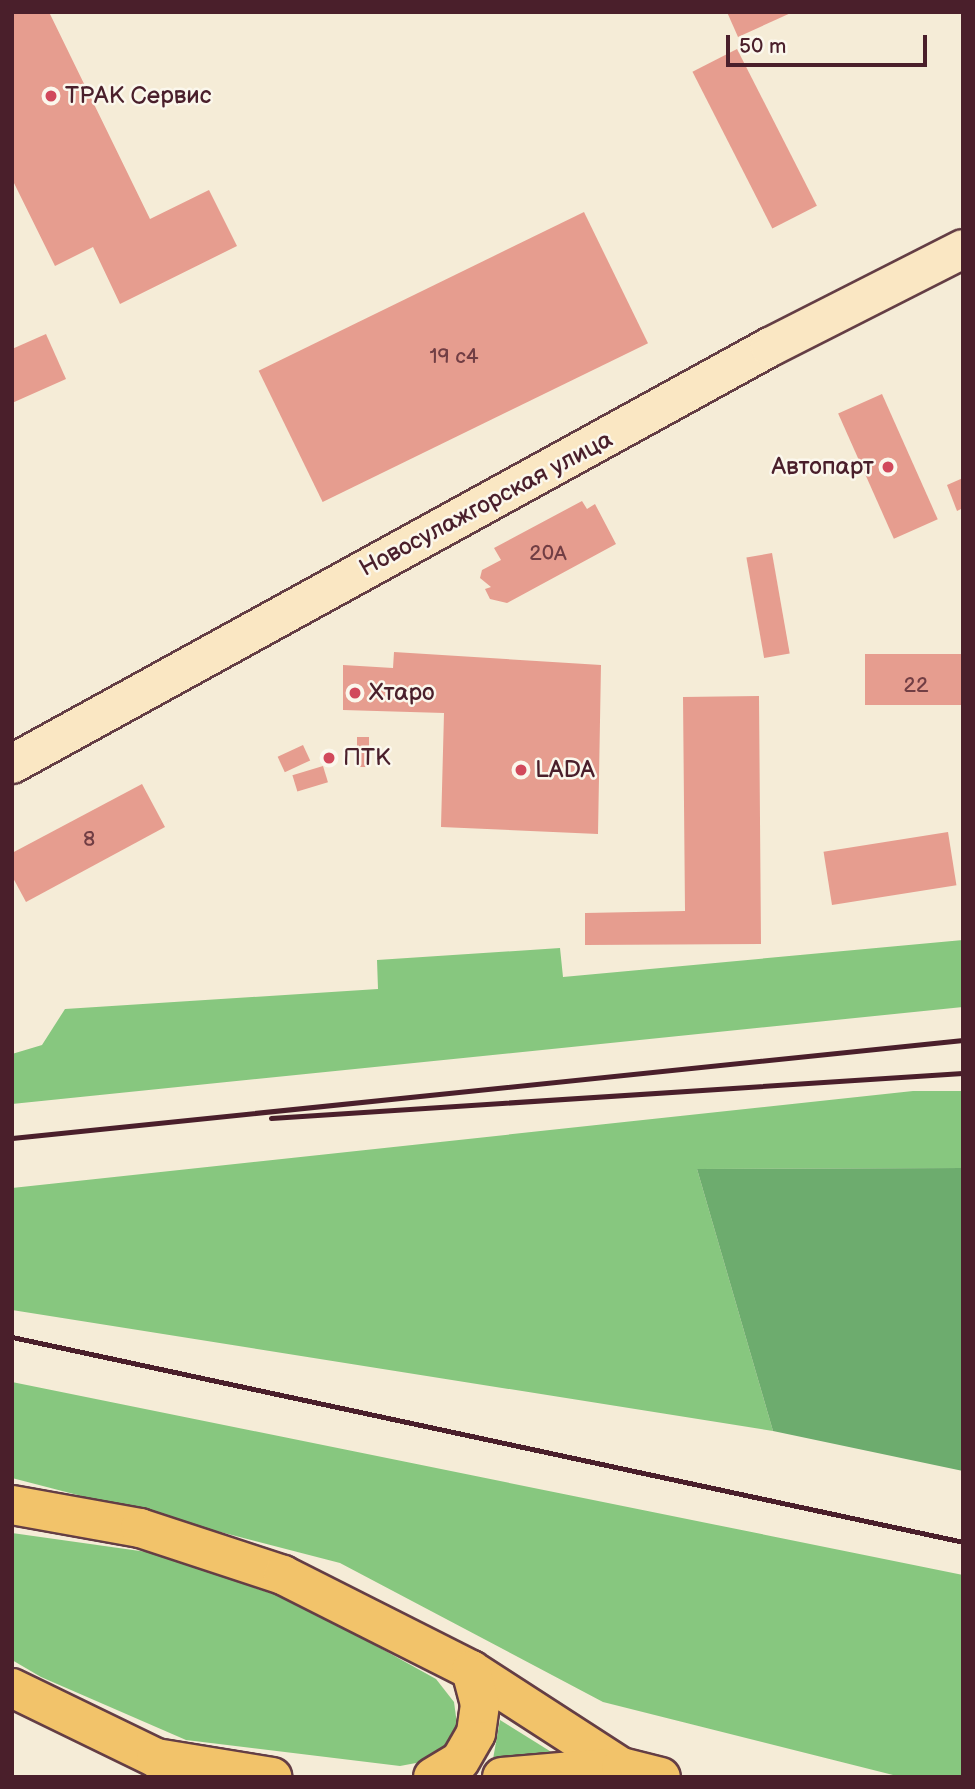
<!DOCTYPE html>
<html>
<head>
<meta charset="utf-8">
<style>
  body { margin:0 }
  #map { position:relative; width:975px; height:1789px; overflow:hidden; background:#f5ecd7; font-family:"Balsamiq Sans",sans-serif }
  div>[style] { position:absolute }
  .green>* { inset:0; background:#87c77f }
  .forest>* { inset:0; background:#6dac6e }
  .building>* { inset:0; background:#e69d8f; transform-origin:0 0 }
  .roads { filter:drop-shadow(2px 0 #643e45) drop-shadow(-2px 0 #643e45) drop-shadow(0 2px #643e45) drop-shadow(0 -2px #643e45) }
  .secondary>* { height:38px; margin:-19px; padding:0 19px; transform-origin:19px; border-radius:19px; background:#fae7c3 }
  .primary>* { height:38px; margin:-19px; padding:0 19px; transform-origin:19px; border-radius:19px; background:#f2c36a }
  .rail>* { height:5px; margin:-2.5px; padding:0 2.5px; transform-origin:2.5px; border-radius:2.5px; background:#4a1f2b }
  .dots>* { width:19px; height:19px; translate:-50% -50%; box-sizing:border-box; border:4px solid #fbf7ec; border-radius:50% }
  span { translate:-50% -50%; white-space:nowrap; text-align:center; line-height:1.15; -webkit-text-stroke:5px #fbf7ec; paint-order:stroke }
  .number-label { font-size:21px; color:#713e44 }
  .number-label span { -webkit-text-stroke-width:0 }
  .poi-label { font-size:24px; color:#4a1f2b }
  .left { translate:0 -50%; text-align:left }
  .right { translate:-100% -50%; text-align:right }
  .street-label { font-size:24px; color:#4a1f2b }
  .frame { position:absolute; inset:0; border:14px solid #4a1f2b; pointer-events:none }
  .scale { position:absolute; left:726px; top:35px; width:201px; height:32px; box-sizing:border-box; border:4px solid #4a1f2b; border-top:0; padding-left:9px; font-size:21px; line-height:24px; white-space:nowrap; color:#4a1f2b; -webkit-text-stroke:5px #fbf7ec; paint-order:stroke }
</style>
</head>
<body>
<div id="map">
  <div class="green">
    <i style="clip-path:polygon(963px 940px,963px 1007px,12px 1104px,12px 1054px,42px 1045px,65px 1009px,378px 989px,377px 960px,560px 948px,563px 977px)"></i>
    <i style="clip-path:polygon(913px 1091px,963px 1091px,963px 1168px,697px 1169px,773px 1431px,12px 1310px,12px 1188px)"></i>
    <i style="clip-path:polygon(12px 1382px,963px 1575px,963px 1777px,901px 1777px,603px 1702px,340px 1563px,12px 1478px)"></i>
    <i style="clip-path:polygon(12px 1533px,147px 1552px,297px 1602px,436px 1679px,454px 1702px,457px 1724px,449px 1745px,432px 1760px,400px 1766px,186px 1740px,41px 1677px,12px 1660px)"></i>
    <i style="clip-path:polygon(500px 1720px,561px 1758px,493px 1759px)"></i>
  </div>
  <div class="forest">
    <i style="clip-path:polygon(963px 1168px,963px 1471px,773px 1431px,697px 1169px)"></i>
  </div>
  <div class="building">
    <i style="clip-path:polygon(12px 12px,49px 12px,150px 219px,209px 190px,237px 246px,120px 304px,93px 247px,55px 266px,12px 179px)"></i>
    <i style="clip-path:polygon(727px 12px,793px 12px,738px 37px)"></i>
    <i style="left:737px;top:49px;width:176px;height:50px;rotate:63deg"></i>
    <i style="left:584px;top:212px;width:146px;height:362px;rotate:64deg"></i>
    <i style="clip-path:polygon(46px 334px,66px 379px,12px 403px,12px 349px)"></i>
    <i style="left:882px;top:394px;width:137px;height:48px;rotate:66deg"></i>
    <i style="clip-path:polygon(963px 478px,963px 508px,957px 511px,947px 485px)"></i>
    <i style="clip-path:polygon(582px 501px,587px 509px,595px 504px,616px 544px,507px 603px,490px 599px,485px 589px,491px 587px,480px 578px,482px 570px,501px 560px,494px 548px)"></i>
    <i style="left:772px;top:553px;width:102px;height:26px;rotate:80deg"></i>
    <i style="clip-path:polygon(394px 652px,601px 665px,598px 834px,441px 827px,444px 713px,343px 710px,343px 665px,393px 668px)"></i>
    <i style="left:963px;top:654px;width:51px;height:98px;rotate:90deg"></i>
    <i style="clip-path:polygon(759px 696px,761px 944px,585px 945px,585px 913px,685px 911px,683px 697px)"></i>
    <i style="left:357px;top:737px;width:12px;height:30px"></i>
    <i style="left:303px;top:745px;width:17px;height:28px;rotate:65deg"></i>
    <i style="left:323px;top:766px;width:17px;height:32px;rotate:73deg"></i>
    <i style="clip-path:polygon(142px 784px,165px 827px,26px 902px,12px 876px,12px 853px)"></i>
    <i style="left:948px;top:832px;width:54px;height:126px;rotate:81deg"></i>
  </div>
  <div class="roads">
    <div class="secondary">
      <i style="left:12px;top:764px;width:865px;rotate:-28.82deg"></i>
      <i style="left:770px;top:347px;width:216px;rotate:-26.9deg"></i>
    </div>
    <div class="primary">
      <i style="left:12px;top:1505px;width:130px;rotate:10.2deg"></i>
      <i style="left:140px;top:1528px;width:151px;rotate:18.2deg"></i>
      <i style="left:283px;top:1575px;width:211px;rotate:26.8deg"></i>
      <i style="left:471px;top:1670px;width:179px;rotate:32.9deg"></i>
      <i style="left:12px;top:1688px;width:160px;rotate:25.9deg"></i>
      <i style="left:156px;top:1758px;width:118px;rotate:9.3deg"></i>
      <i style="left:433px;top:1777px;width:31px;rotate:-31deg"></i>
      <i style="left:460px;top:1761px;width:32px;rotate:-60deg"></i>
      <i style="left:476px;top:1733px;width:29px;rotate:-82deg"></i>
      <i style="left:480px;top:1704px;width:35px;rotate:-105deg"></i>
      <i style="left:502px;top:1777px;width:119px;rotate:-4.8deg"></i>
      <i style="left:621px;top:1767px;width:41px;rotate:14deg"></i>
    </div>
  </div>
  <div class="rail">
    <i style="left:271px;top:1118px;width:693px;rotate:-3.72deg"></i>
    <i style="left:12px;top:1138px;width:956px;rotate:-5.88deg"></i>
    <i style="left:12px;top:1337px;width:973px;rotate:12.16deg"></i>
  </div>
  <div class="dots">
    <i style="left:51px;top:96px;background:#d1495b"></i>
    <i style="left:888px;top:467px;background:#d1495b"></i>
    <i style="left:355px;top:693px;background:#d1495b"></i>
    <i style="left:329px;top:758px;background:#d1495b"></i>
    <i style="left:521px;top:770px;background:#d1495b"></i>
  </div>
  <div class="number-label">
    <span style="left:454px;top:357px">19 с4</span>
    <span style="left:548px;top:554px">20А</span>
    <span style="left:916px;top:686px">22</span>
    <span style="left:89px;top:840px">8</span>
  </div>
  <div class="poi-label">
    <span class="left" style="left:65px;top:96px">ТРАК Сервис</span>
    <span class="right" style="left:874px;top:467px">Автопарт</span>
    <span class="left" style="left:369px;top:693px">Хтаро</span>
    <span class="left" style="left:343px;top:758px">ПТК</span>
    <span class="left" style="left:535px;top:770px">LADA</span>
  </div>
  <div class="street-label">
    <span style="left:486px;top:504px;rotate:-28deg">Новосулажгорская улица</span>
  </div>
  <div class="frame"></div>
  <div class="scale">50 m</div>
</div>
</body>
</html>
